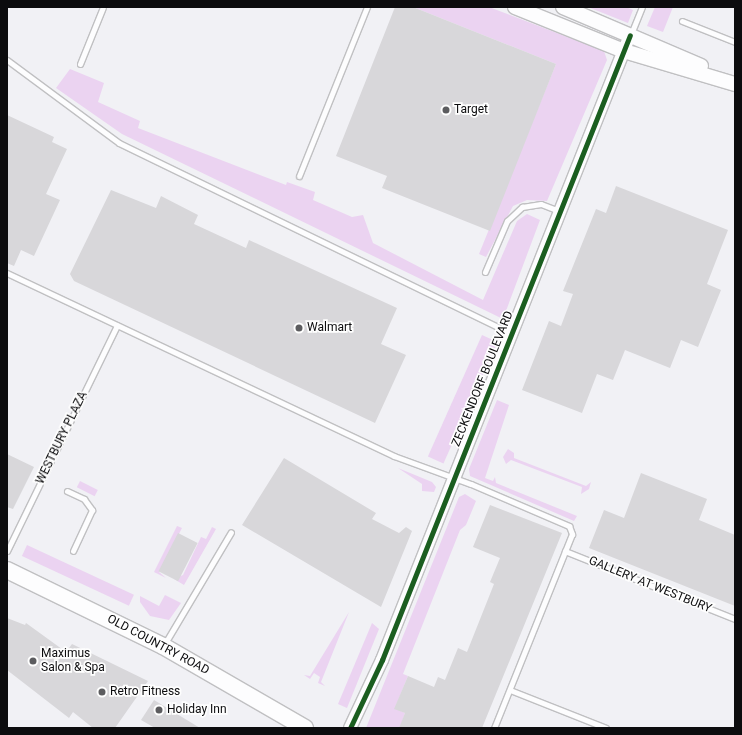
<!DOCTYPE html>
<html>
<head>
<meta charset="utf-8">
<style>
  body { margin:0 }
  #map { position:relative; width:742px; height:735px; overflow:hidden; background:#f1f1f5; font-family:Roboto,sans-serif }
  div>[style] { position:absolute }
  .green>* { inset:0; background:#ebd3f1; transform-origin:0 0 }
  .building>* { inset:0; background:#d8d7da; transform-origin:0 0 }
  .roads { filter:drop-shadow(1px 0 #c0c0c2) drop-shadow(-1px 0 #c0c0c2) drop-shadow(0 1px #c0c0c2) drop-shadow(0 -1px #c0c0c2) }
  .service>* { height:5px; margin:-2.5px; padding:0 2.5px; transform-origin:2.5px; border-radius:2.5px; background:#fdfdfe }
  .tertiary>* { height:12px; margin:-6px; padding:0 6px; transform-origin:6px; border-radius:6px; background:#fdfdfe }
  .secondary>* { height:14px; margin:-7px; padding:0 7px; transform-origin:7px; border-radius:7px; background:#fdfdfe }
  .primary>* { height:16px; margin:-8px; padding:0 8px; transform-origin:8px; border-radius:8px; background:#fdfdfe }
  .cycleway>* { height:5px; margin:-2.5px; padding:0 2.5px; transform-origin:2.5px; border-radius:2.5px; background:#1b5e20 }
  .dots>* { width:11px; height:11px; translate:-50% -50%; box-sizing:border-box; border:2px solid #fefefe; border-radius:50% }
  span { translate:-50% -50%; white-space:nowrap; text-align:center; line-height:1.15; -webkit-text-stroke:3.5px #fefefe; paint-order:stroke }
  .poi-label { font-size:12px; color:#0c0c0e }
  .left { translate:0 -50%; text-align:left }
  .street-label { font-size:12px; color:#0c0c0e }
  .frame { position:absolute; inset:0; border:8px solid #0c0c0e; pointer-events:none }
</style>
</head>
<body>
<div id="map">
  <div class="green">
    <i style="clip-path:polygon(413px 7px,489px 7px,604px 51px,607px 60px,547px 201px,527px 200px,513px 206px,486px 257px,479px 254px,556px 64px)"></i>
    <i style="clip-path:polygon(588px 7px,626px 7px,633px 10px,628px 23px)"></i>
    <i style="clip-path:polygon(655px 7px,673px 7px,663px 32px,647px 26px)"></i>
    <i style="clip-path:polygon(70px 69px,104px 83px,98px 102px,140px 121px,138px 128px,286px 185px,287px 182px,315px 192px,313px 200px,352px 217px,363px 215px,373px 243px,483px 300px,517px 221px,527px 214px,540px 220px,503px 319px,122px 134px,56px 88px)"></i>
    <i style="left:482px;top:335px;width:17px;height:133px;rotate:24deg"></i>
    <i style="clip-path:polygon(497px 400px,509px 405px,485px 478px,493px 481px,495px 477px,496px 483px,577px 516px,574px 521px,470px 476px,469px 469px)"></i>
    <i style="clip-path:polygon(508px 449px,514px 453px,514px 458px,586px 486px,591px 482px,589px 489px,581px 494px,582px 487px,511px 460px,506px 464px,503px 457px)"></i>
    <i style="clip-path:polygon(398px 468px,432px 482px,436px 487px,434px 492px,422px 491px,422px 484px)"></i>
    <i style="left:80px;top:481px;width:20px;height:7px;rotate:27deg"></i>
    <i style="clip-path:polygon(465px 494px,476px 501px,466px 525px,460px 530px,403px 674px,408px 676px,395px 708px,405px 713px,400px 728px,366px 728px,459px 497px)"></i>
    <i style="clip-path:polygon(177px 526px,182px 528px,159px 572px,166px 578px,154px 572px)"></i>
    <i style="clip-path:polygon(212px 527px,216px 529px,184px 585px,174px 579px,183px 575px,201px 537px,206px 539px)"></i>
    <i style="left:27px;top:545px;width:118px;height:12px;rotate:25deg"></i>
    <i style="clip-path:polygon(165px 595px,181px 603px,169px 620px,150px 616px,140px 602px,140px 596px,159px 606px)"></i>
    <i style="clip-path:polygon(349px 612px,321px 682px,325px 686px,318px 683px,320px 677px,314px 673px,310px 679px,304px 675px,310px 676px)"></i>
    <i style="clip-path:polygon(372px 623px,379px 629px,347px 708px,338px 704px)"></i>
  </div>
  <div class="building">
    <i style="clip-path:polygon(395px 7px,413px 7px,556px 64px,490px 231px,382px 188px,387px 176px,336px 156px)"></i>
    <i style="clip-path:polygon(7px 115px,54px 137px,52px 142px,67px 149px,46px 194px,60px 200px,34px 256px,21px 250px,14px 266px,7px 263px)"></i>
    <i style="clip-path:polygon(616px 186px,728px 230px,707px 284px,721px 290px,698px 347px,681px 340px,670px 368px,625px 350px,613px 380px,597px 374px,582px 413px,522px 390px,549px 321px,561px 326px,573px 294px,563px 291px,596px 209px,606px 213px)"></i>
    <i style="clip-path:polygon(111px 190px,156px 208px,161px 196px,198px 215px,194px 224px,246px 248px,249px 240px,397px 308px,381px 344px,406px 355px,375px 423px,74px 281px,70px 274px)"></i>
    <i style="clip-path:polygon(7px 454px,34px 467px,13px 509px,7px 507px)"></i>
    <i style="clip-path:polygon(284px 458px,376px 513px,372px 519px,399px 533px,406px 527px,412px 531px,381px 607px,242px 525px)"></i>
    <i style="clip-path:polygon(641px 473px,707px 499px,699px 520px,735px 535px,735px 606px,589px 548px,604px 510px,624px 518px)"></i>
    <i style="clip-path:polygon(490px 505px,562px 533px,482px 728px,399px 728px,405px 713px,394px 709px,408px 676px,434px 687px,438px 677px,445px 680px,458px 648px,467px 652px,494px 584px,490px 582px,500px 558px,473px 547px)"></i>
    <i style="left:178px;top:533px;width:22px;height:43px;rotate:27deg"></i>
    <i style="clip-path:polygon(7px 618px,25px 625px,26px 623px,66px 652px,72px 644px,148px 681px,115px 728px,93px 728px,73px 712px,69px 718px,7px 670px)"></i>
    <i style="clip-path:polygon(154px 700px,200px 728px,155px 728px,141px 720px)"></i>
  </div>
  <div class="roads">
    <div class="service">
      <i style="left:682px;top:21px;width:57px;rotate:21.6deg"></i>
      <i style="left:631px;top:34px;width:29px;rotate:-68deg"></i>
      <i style="left:7px;top:60px;width:139px;rotate:36.5deg"></i>
      <i style="left:119px;top:143px;width:436px;rotate:25.9deg"></i>
      <i style="left:80px;top:64px;width:61px;rotate:-68deg"></i>
      <i style="left:299px;top:176px;width:182px;rotate:-68.1deg"></i>
      <i style="left:485px;top:272px;width:56px;rotate:-66.7deg"></i>
      <i style="left:507px;top:221px;width:21px;rotate:-43deg"></i>
      <i style="left:522px;top:207px;width:19px;rotate:-9deg"></i>
      <i style="left:541px;top:204px;width:19px;rotate:21deg"></i>
      <i style="left:7px;top:273px;width:428px;rotate:25.3deg"></i>
      <i style="left:394px;top:456px;width:82px;rotate:20deg"></i>
      <i style="left:471px;top:484px;width:107px;rotate:23.2deg"></i>
      <i style="left:569px;top:526px;width:9px;rotate:69deg"></i>
      <i style="left:572px;top:534px;width:209px;rotate:111.9deg"></i>
      <i style="left:67px;top:491px;width:19px;rotate:25deg"></i>
      <i style="left:84px;top:499px;width:14px;rotate:54deg"></i>
      <i style="left:92px;top:510px;width:45px;rotate:114.9deg"></i>
      <i style="left:7px;top:551px;width:251px;rotate:-64deg"></i>
      <i style="left:565px;top:551px;width:183px;rotate:21.8deg"></i>
      <i style="left:164px;top:645px;width:131px;rotate:-59.3deg"></i>
      <i style="left:510px;top:690px;width:103px;rotate:21.6deg"></i>
    </div>
    <div class="tertiary">
      <i style="left:350px;top:728px;width:75px;rotate:-64.8deg"></i>
      <i style="left:382px;top:660px;width:672px;rotate:-68.36deg"></i>
    </div>
    <div class="secondary">
      <i style="left:515px;top:7px;width:118px;rotate:22deg"></i>
      <i style="left:624px;top:51px;width:116px;rotate:16.6deg"></i>
      <i style="left:563px;top:7px;width:150px;rotate:23.1deg"></i>
    </div>
    <div class="primary">
      <i style="left:7px;top:570px;width:174px;rotate:26deg"></i>
      <i style="left:163px;top:646px;width:164px;rotate:30deg"></i>
    </div>
  </div>
  <div class="cycleway">
    <i style="left:350px;top:728px;width:75px;rotate:-64.8deg"></i>
    <i style="left:382px;top:660px;width:672px;rotate:-68.36deg"></i>
  </div>
  <div class="dots">
    <i style="left:446px;top:110px;background:#5c5c5f"></i>
    <i style="left:299px;top:328px;background:#5c5c5f"></i>
    <i style="left:33px;top:661px;background:#5c5c5f"></i>
    <i style="left:102px;top:692px;background:#5c5c5f"></i>
    <i style="left:159px;top:710px;background:#5c5c5f"></i>
  </div>
  <div class="poi-label">
    <span class="left" style="left:454px;top:110px">Target</span>
    <span class="left" style="left:307px;top:328px">Walmart</span>
    <span class="left" style="left:41px;top:661px">Maximus<br>Salon &amp; Spa</span>
    <span class="left" style="left:110px;top:692px">Retro Fitness</span>
    <span class="left" style="left:167px;top:710px">Holiday Inn</span>
  </div>
  <div class="street-label">
    <span style="left:483px;top:379px;rotate:-68deg">ZECKENDORF BOULEVARD</span>
    <span style="left:62px;top:438px;rotate:-64deg">WESTBURY PLAZA</span>
    <span style="left:650px;top:585px;rotate:22deg">GALLERY AT WESTBURY</span>
    <span style="left:158px;top:645px;rotate:28deg">OLD COUNTRY ROAD</span>
  </div>
  <div class="frame"></div>
</div>
</body>
</html>
